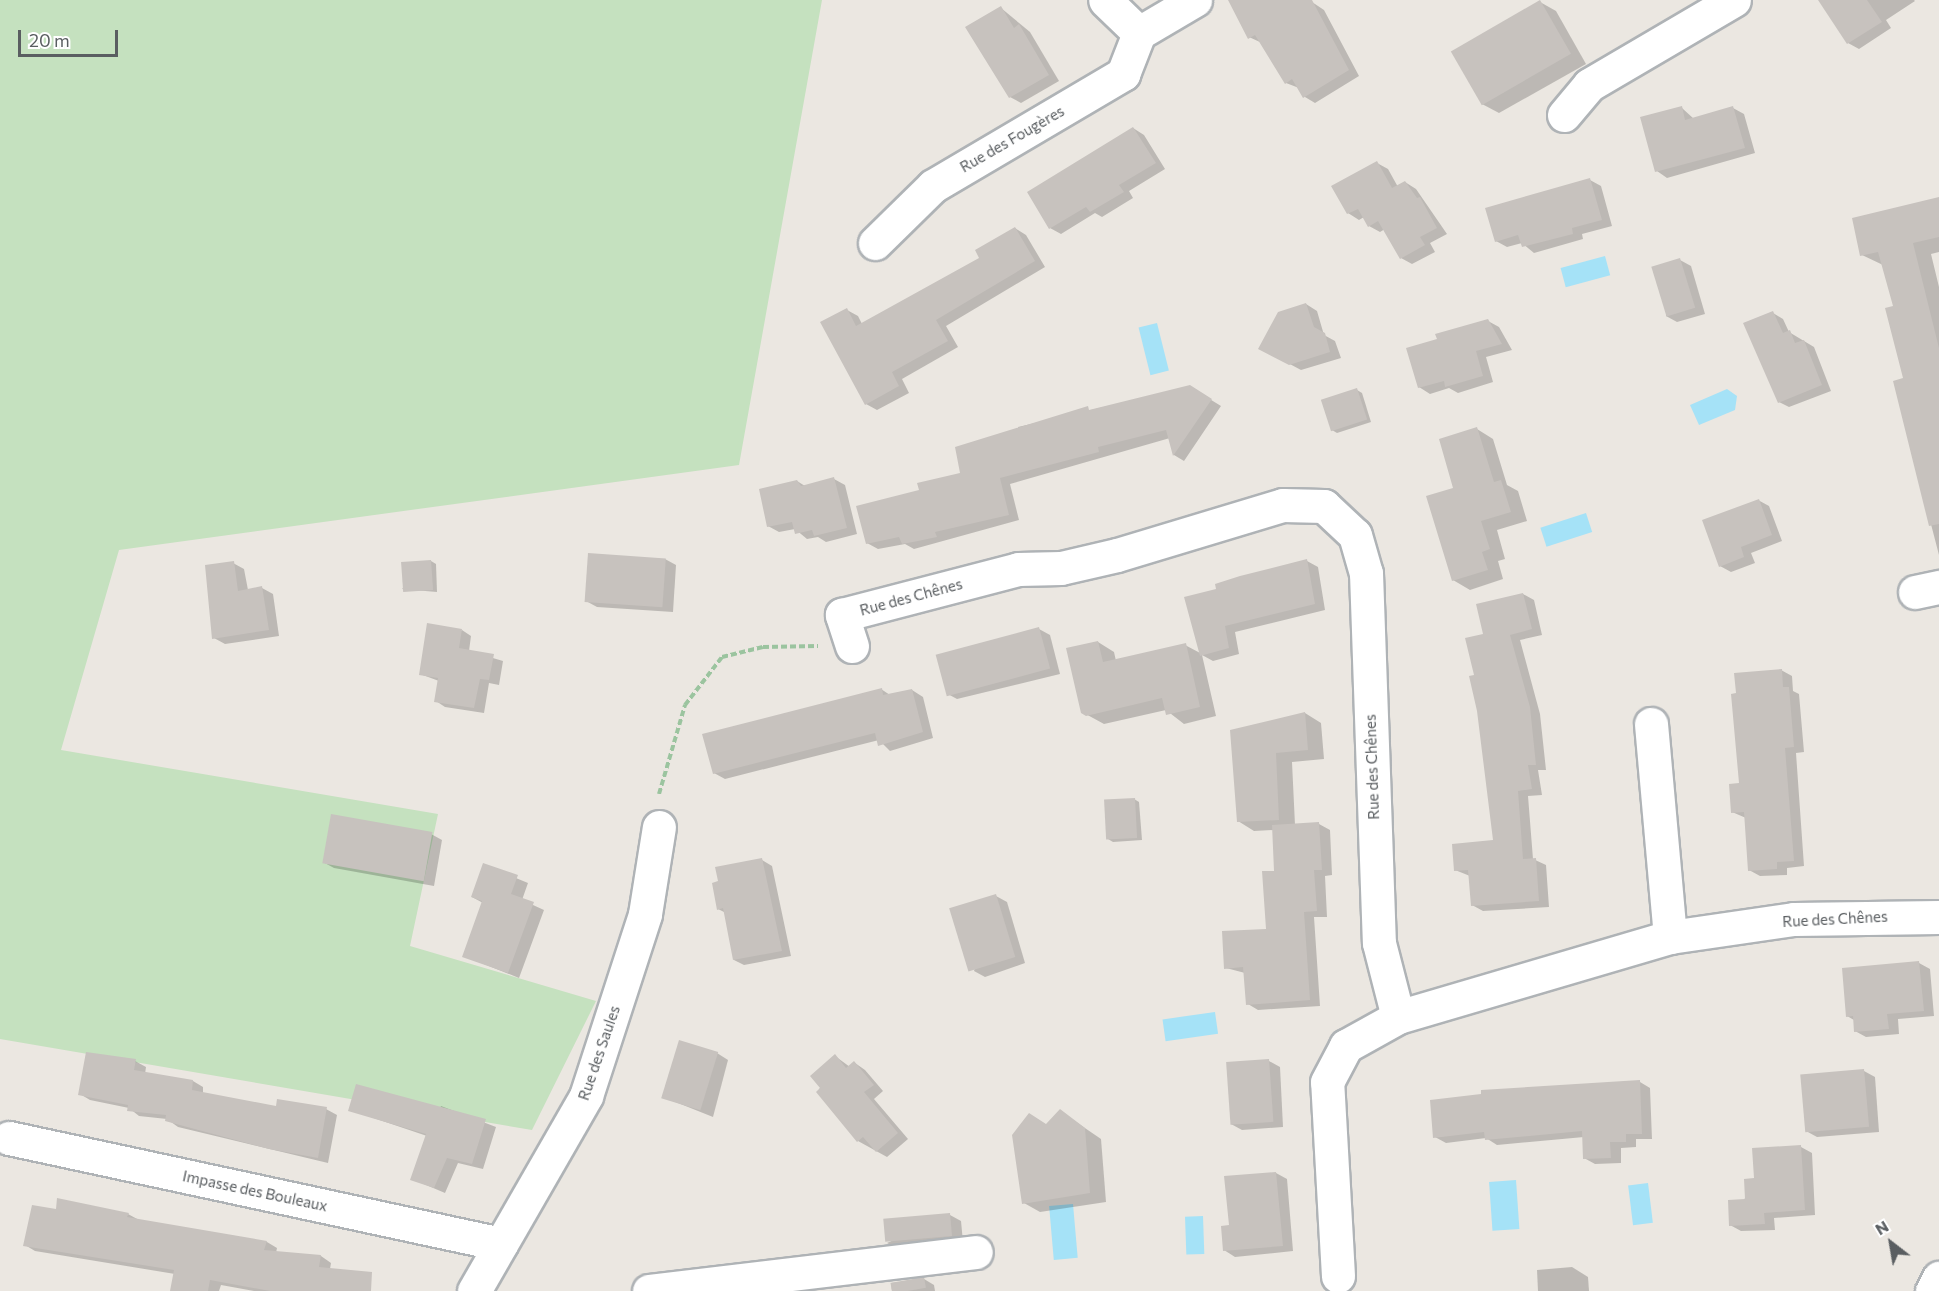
<!DOCTYPE html>
<html>
<head>
<meta charset="utf-8">
<style>
  body { margin:0 }
  #map { position:relative; width:1939px; height:1291px; overflow:hidden; background:#ebe7e1; font-family:Commissioner,sans-serif }
  div>[style] { position:absolute }
  .green>* { inset:0; background:#c5e1bf }
  .water>* { inset:0; background:#a5e2f7; transform-origin:0 0 }
  .shadow>* { inset:0; background:#0003 }
  .building>* { inset:0; background:#c7c2be; transform-origin:0 0 }
  .path>* { height:4px; margin-top:-2px; transform-origin:0; background:repeating-linear-gradient(90deg,#9bc49f 0 6px,transparent 0 9px) }
  .roads { filter:drop-shadow(2px 0 #afb3b6) drop-shadow(-2px 0 #afb3b6) drop-shadow(0 2px #afb3b6) drop-shadow(0 -2px #afb3b6) }
  .minor>* { height:33px; margin:-16.5px; padding:0 16.5px; transform-origin:16.5px; border-radius:16.5px; background:#fff }
  span { translate:-50% -50%; white-space:nowrap; text-align:center; line-height:1.15; -webkit-text-stroke:5px #fff; paint-order:stroke }
  .street-label { font-size:15px; color:#5a5e61 }
  .north { position:absolute; left:1861px; top:1213px; width:60px; height:60px; -webkit-text-stroke:4px #fff; paint-order:stroke; rotate:329deg; font-size:16px; font-weight:700; line-height:24px; text-align:center; color:#5a5e61 }
  .north::after { content:''; display:block; margin:auto; width:21px; height:27px; background:#5a5e61; clip-path:polygon(50% 0,100% 100%,50% 72%,0 100%) }
  .scale { position:absolute; left:18px; top:30px; width:100px; height:27px; box-sizing:border-box; border:3px solid #5a5e61; border-top:0; padding-left:8px; font-size:18px; line-height:21px; white-space:nowrap; color:#5a5e61; -webkit-text-stroke:4px #fff; paint-order:stroke }
</style>
</head>
<body>
<div id="map">
  <div class="green">
    <i style="clip-path:polygon(0 0,822px 0,739px 465px,119px 550px,61px 750px,438px 814px,410px 946px,596px 1001px,532px 1130px,0 1039px)"></i>
  </div>
  <div class="water">
    <i style="left:1605px;top:256px;width:20px;height:46px;rotate:75deg"></i>
    <i style="left:1157px;top:323px;width:49px;height:19px;rotate:76deg"></i>
    <i style="clip-path:polygon(1727px 389px,1737px 396px,1735px 410px,1699px 425px,1690px 405px)"></i>
    <i style="left:1586px;top:513px;width:20px;height:48px;rotate:72deg"></i>
    <i style="left:1215px;top:1012px;width:22px;height:53px;rotate:82deg"></i>
    <i style="left:1516px;top:1180px;width:49px;height:27px;rotate:86deg"></i>
    <i style="left:1648px;top:1183px;width:40px;height:20px;rotate:83deg"></i>
    <i style="left:1073px;top:1204px;width:54px;height:24px;rotate:85deg"></i>
    <i style="left:1203px;top:1216px;width:38px;height:18px;rotate:88deg"></i>
  </div>
  <div class="shadow">
    <i style="clip-path:polygon(1229px 0,1309px 0,1324px 10px,1359px 76px,1315px 103px,1305px 97px,1299px 88px,1286px 83px,1262px 43px,1249px 37px)"></i>
    <i style="clip-path:polygon(1824px 0,1914px 0,1915px 1px,1886px 20px,1891px 28px,1859px 49px,1848px 43px)"></i>
    <i style="clip-path:polygon(1540px 2px,1556px 11px,1586px 64px,1499px 113px,1482px 104px)"></i>
    <i style="clip-path:polygon(1001px 8px,1030px 32px,1059px 81px,1021px 103px,1010px 97px)"></i>
    <i style="clip-path:polygon(1682px 108px,1694px 119px,1733px 108px,1744px 114px,1755px 153px,1667px 178px,1657px 171px)"></i>
    <i style="clip-path:polygon(1133px 128px,1144px 135px,1165px 169px,1129px 191px,1133px 198px,1102px 217px,1095px 213px,1061px 234px,1050px 228px)"></i>
    <i style="clip-path:polygon(1377px 163px,1388px 169px,1398px 187px,1405px 182px,1416px 189px,1447px 234px,1430px 243px,1435px 252px,1412px 264px,1401px 258px,1385px 229px,1380px 232px,1369px 226px,1364px 217px,1359px 220px,1348px 213px)"></i>
    <i style="clip-path:polygon(1590px 180px,1601px 186px,1612px 226px,1582px 234px,1583px 239px,1534px 253px,1522px 243px,1507px 247px,1496px 241px)"></i>
    <i style="clip-path:polygon(1939px 199px,1939px 252px,1931px 254px,1939px 287px,1939px 555px,1894px 382px,1905px 379px,1895px 307px,1883px 265px,1862px 255px)"></i>
    <i style="clip-path:polygon(1015px 228px,1026px 235px,1045px 267px,946px 326px,958px 347px,902px 379px,909px 393px,877px 410px,866px 404px,847px 310px,858px 316px,862px 324px,981px 258px)"></i>
    <i style="clip-path:polygon(1680px 260px,1691px 266px,1705px 314px,1677px 322px,1666px 316px)"></i>
    <i style="clip-path:polygon(1306px 304px,1317px 311px,1324px 335px,1335px 341px,1341px 358px,1301px 370px,1271px 354px)"></i>
    <i style="clip-path:polygon(1773px 313px,1783px 319px,1789px 332px,1814px 347px,1831px 391px,1789px 407px,1779px 402px)"></i>
    <i style="clip-path:polygon(1488px 321px,1499px 327px,1512px 350px,1486px 357px,1493px 382px,1458px 393px,1449px 388px,1430px 394px,1419px 387px)"></i>
    <i style="clip-path:polygon(1190px 387px,1221px 406px,1184px 461px,1174px 455px,1170px 438px,1010px 484px,1019px 520px,914px 549px,905px 544px,878px 549px,867px 543px,921px 492px,962px 474px,1019px 431px,1018px 427px)"></i>
    <i style="clip-path:polygon(1357px 390px,1362px 393px,1371px 422px,1337px 433px,1332px 430px)"></i>
    <i style="clip-path:polygon(1477px 429px,1493px 439px,1507px 485px,1518px 491px,1527px 521px,1497px 530px,1505px 559px,1498px 561px,1503px 579px,1470px 590px,1453px 580px,1455px 489px)"></i>
    <i style="clip-path:polygon(834px 479px,845px 485px,857px 534px,826px 542px,818px 537px,807px 539px,795px 529px,779px 532px,768px 526px,797px 481px,805px 486px)"></i>
    <i style="clip-path:polygon(1758px 500px,1769px 506px,1782px 541px,1751px 553px,1755px 563px,1731px 572px,1720px 566px)"></i>
    <i style="clip-path:polygon(665px 559px,676px 565px,673px 612px,597px 607px,586px 601px)"></i>
    <i style="clip-path:polygon(431px 561px,436px 564px,437px 592px,402px 589px)"></i>
    <i style="clip-path:polygon(1307px 561px,1318px 567px,1325px 610px,1235px 632px,1239px 654px,1213px 661px,1202px 655px,1216px 716px,1184px 724px,1166px 710px,1104px 724px,1082px 712px,1098px 642px,1114px 652px,1116px 661px,1185px 645px,1202px 654px,1218px 591px)"></i>
    <i style="clip-path:polygon(233px 563px,244px 569px,248px 590px,262px 588px,273px 594px,279px 636px,225px 644px,214px 638px)"></i>
    <i style="clip-path:polygon(1523px 594px,1534px 600px,1542px 635px,1520px 640px,1540px 714px,1546px 770px,1538px 770px,1542px 795px,1528px 796px,1533px 859px,1546px 865px,1549px 907px,1483px 911px,1472px 905px,1470px 876px,1455px 870px,1495px 841px,1476px 676px,1485px 635px)"></i>
    <i style="clip-path:polygon(1039px 629px,1050px 635px,1060px 674px,957px 699px,946px 693px)"></i>
    <i style="clip-path:polygon(462px 630px,471px 636px,469px 651px,503px 661px,499px 685px,489px 683px,484px 713px,445px 707px,436px 701px,439px 681px,420px 674px)"></i>
    <i style="clip-path:polygon(1781px 670px,1792px 676px,1793px 691px,1799px 694px,1804px 752px,1796px 753px,1804px 866px,1787px 868px,1787px 875px,1760px 876px,1749px 870px,1746px 818px,1732px 812px)"></i>
    <i style="clip-path:polygon(881px 689px,890px 695px,912px 690px,923px 697px,933px 738px,890px 751px,879px 740px,725px 779px,714px 773px)"></i>
    <i style="clip-path:polygon(1305px 713px,1321px 723px,1324px 759px,1292px 762px,1295px 825px,1319px 824px,1330px 830px,1332px 875px,1325px 876px,1327px 917px,1314px 917px,1320px 1006px,1258px 1010px,1248px 1004px,1245px 973px,1226px 968px,1267px 930px,1276px 872px,1273px 830px,1254px 831px,1238px 821px,1232px 731px)"></i>
    <i style="clip-path:polygon(1134px 799px,1139px 802px,1142px 840px,1113px 842px,1108px 839px)"></i>
    <i style="clip-path:polygon(431px 834px,442px 840px,434px 886px,334px 868px,323px 862px)"></i>
    <i style="clip-path:polygon(762px 860px,772px 866px,791px 956px,744px 965px,734px 960px,726px 913px,718px 909px)"></i>
    <i style="clip-path:polygon(484px 865px,528px 883px,522px 900px,544px 910px,519px 978px,464px 956px,483px 903px,472px 897px)"></i>
    <i style="clip-path:polygon(996px 896px,1007px 902px,1025px 963px,985px 977px,974px 971px)"></i>
    <i style="clip-path:polygon(1919px 963px,1930px 969px,1934px 1016px,1898px 1019px,1899px 1034px,1866px 1037px,1855px 1031px,1854px 1020px,1847px 1016px)"></i>
    <i style="clip-path:polygon(717px 1053px,728px 1060px,713px 1117px,663px 1097px)"></i>
    <i style="clip-path:polygon(835px 1056px,850px 1067px,855px 1063px,865px 1070px,883px 1091px,874px 1099px,908px 1139px,887px 1157px,858px 1141px,818px 1092px)"></i>
    <i style="clip-path:polygon(135px 1061px,146px 1067px,145px 1074px,193px 1081px,203px 1087px,203px 1094px,277px 1108px,326px 1109px,337px 1115px,328px 1163px,178px 1127px,167px 1119px,139px 1116px,129px 1108px,90px 1100px,80px 1094px)"></i>
    <i style="clip-path:polygon(1269px 1061px,1280px 1067px,1283px 1127px,1242px 1130px,1231px 1124px)"></i>
    <i style="clip-path:polygon(1864px 1071px,1875px 1077px,1879px 1132px,1817px 1137px,1806px 1131px)"></i>
    <i style="clip-path:polygon(1640px 1082px,1650px 1088px,1652px 1139px,1636px 1139px,1636px 1147px,1621px 1148px,1621px 1163px,1595px 1164px,1584px 1158px,1584px 1137px,1497px 1145px,1486px 1138px,1446px 1143px,1435px 1137px)"></i>
    <i style="clip-path:polygon(441px 1106px,496px 1127px,483px 1169px,458px 1163px,445px 1193px,412px 1179px,427px 1136px,350px 1110px,439px 1111px)"></i>
    <i style="clip-path:polygon(1060px 1111px,1101px 1139px,1106px 1202px,1040px 1212px,1024px 1203px,1047px 1125px)"></i>
    <i style="clip-path:polygon(1801px 1147px,1812px 1153px,1815px 1215px,1774px 1218px,1775px 1230px,1741px 1231px,1730px 1225px,1755px 1180px)"></i>
    <i style="clip-path:polygon(1276px 1173px,1287px 1179px,1293px 1251px,1235px 1257px,1224px 1250px,1230px 1226px)"></i>
    <i style="clip-path:polygon(57px 1211px,128px 1214px,139px 1220px,267px 1242px,277px 1248px,276px 1253px,321px 1256px,331px 1263px,330px 1269px,361px 1291px,254px 1291px,221px 1285px,219px 1291px,173px 1291px,175px 1274px,35px 1251px,25px 1245px)"></i>
    <i style="clip-path:polygon(950px 1215px,961px 1221px,963px 1242px,898px 1249px,887px 1243px)"></i>
    <i style="clip-path:polygon(1572px 1267px,1588px 1277px,1589px 1291px,1538px 1291px,1537px 1270px)"></i>
    <i style="clip-path:polygon(924px 1279px,934px 1285px,935px 1291px,892px 1291px,891px 1283px)"></i>
  </div>
  <div class="building">
    <i style="clip-path:polygon(1228px 0,1312px 0,1349px 70px,1303px 98px,1292px 79px,1285px 84px,1255px 35px,1248px 39px)"></i>
    <i style="left:1540px;top:0;width:62px;height:103px;rotate:60deg"></i>
    <i style="clip-path:polygon(1818px 0,1867px 0,1882px 22px,1847px 44px)"></i>
    <i style="clip-path:polygon(1001px 6px,1014px 28px,1019px 24px,1049px 75px,1009px 98px,965px 27px)"></i>
    <i style="clip-path:polygon(1682px 106px,1685px 120px,1733px 106px,1745px 148px,1655px 172px,1640px 117px)"></i>
    <i style="clip-path:polygon(1133px 127px,1156px 163px,1119px 185px,1124px 192px,1090px 212px,1086px 207px,1049px 229px,1027px 192px)"></i>
    <i style="clip-path:polygon(1377px 161px,1392px 188px,1405px 181px,1417px 198px,1420px 197px,1437px 228px,1420px 237px,1425px 245px,1400px 259px,1378px 221px,1368px 227px,1358px 209px,1347px 214px,1331px 186px)"></i>
    <i style="clip-path:polygon(1590px 178px,1602px 220px,1572px 228px,1573px 234px,1522px 247px,1518px 235px,1495px 242px,1485px 208px)"></i>
    <i style="clip-path:polygon(1939px 197px,1939px 237px,1913px 243px,1939px 348px,1939px 524px,1929px 526px,1893px 381px,1903px 378px,1885px 308px,1893px 306px,1878px 252px,1860px 256px,1852px 218px)"></i>
    <i style="clip-path:polygon(1015px 227px,1035px 261px,936px 320px,948px 341px,892px 372px,899px 386px,865px 405px,820px 322px,847px 308px,856px 326px,979px 258px,975px 250px)"></i>
    <i style="left:1680px;top:258px;width:52px;height:30px;rotate:73deg"></i>
    <i style="clip-path:polygon(1306px 303px,1314px 327px,1325px 333px,1330px 352px,1289px 365px,1258px 349px,1278px 312px)"></i>
    <i style="clip-path:polygon(1773px 311px,1783px 333px,1790px 330px,1795px 343px,1804px 340px,1822px 385px,1778px 403px,1743px 323px)"></i>
    <i style="clip-path:polygon(1488px 319px,1502px 344px,1476px 351px,1483px 376px,1445px 387px,1444px 381px,1418px 388px,1406px 348px,1437px 339px,1435px 334px)"></i>
    <i style="clip-path:polygon(1190px 385px,1212px 399px,1173px 456px,1166px 430px,1098px 447px,1099px 452px,1000px 478px,1009px 515px,935px 532px,937px 537px,918px 541px,902px 544px,899px 537px,866px 544px,856px 506px,919px 490px,917px 483px,960px 473px,955px 447px,1088px 406px,1089px 410px)"></i>
    <i style="left:1357px;top:388px;width:33px;height:38px;rotate:72deg"></i>
    <i style="clip-path:polygon(1477px 427px,1494px 482px,1501px 480px,1511px 512px,1481px 521px,1490px 549px,1482px 552px,1488px 570px,1452px 581px,1426px 496px,1453px 488px,1439px 439px)"></i>
    <i style="clip-path:polygon(834px 477px,847px 528px,814px 536px,812px 530px,795px 534px,792px 522px,767px 527px,759px 489px,797px 480px,801px 486px)"></i>
    <i style="clip-path:polygon(1759px 499px,1772px 535px,1741px 547px,1744px 557px,1719px 567px,1702px 520px)"></i>
    <i style="left:588px;top:553px;width:78px;height:49px;rotate:4deg"></i>
    <i style="clip-path:polygon(1307px 559px,1315px 604px,1225px 626px,1229px 648px,1200px 656px,1184px 597px,1216px 589px,1215px 584px,1240px 576px)"></i>
    <i style="left:431px;top:560px;width:30px;height:30px;rotate:86deg"></i>
    <i style="clip-path:polygon(234px 561px,238px 591px,262px 586px,269px 630px,212px 639px,205px 565px)"></i>
    <i style="clip-path:polygon(1523px 593px,1532px 629px,1510px 635px,1530px 707px,1536px 765px,1528px 765px,1532px 789px,1518px 791px,1523px 859px,1536px 858px,1539px 901px,1471px 906px,1468px 870px,1454px 871px,1452px 844px,1493px 840px,1477px 711px,1469px 676px,1474px 675px,1465px 638px,1483px 634px,1476px 604px)"></i>
    <i style="clip-path:polygon(427px 623px,462px 629px,459px 648px,494px 654px,489px 680px,480px 679px,474px 708px,434px 702px,438px 678px,419px 675px)"></i>
    <i style="left:1039px;top:627px;width:43px;height:107px;rotate:75deg"></i>
    <i style="clip-path:polygon(1098px 641px,1103px 662px,1186px 643px,1200px 707px,1166px 715px,1162px 698px,1086px 716px,1081px 713px,1066px 648px)"></i>
    <i style="clip-path:polygon(1782px 669px,1783px 687px,1789px 687px,1794px 747px,1785px 748px,1794px 861px,1777px 862px,1777px 869px,1748px 871px,1744px 812px,1731px 813px,1729px 784px,1739px 783px,1731px 694px,1736px 693px,1734px 673px)"></i>
    <i style="clip-path:polygon(882px 688px,883px 695px,912px 689px,923px 732px,878px 746px,875px 733px,713px 774px,702px 734px)"></i>
    <i style="clip-path:polygon(1305px 712px,1308px 750px,1276px 753px,1279px 820px,1237px 822px,1230px 730px)"></i>
    <i style="left:1135px;top:798px;width:40px;height:31px;rotate:87deg"></i>
    <i style="left:331px;top:814px;width:103px;height:50px;rotate:10deg"></i>
    <i style="clip-path:polygon(1319px 822px,1322px 870px,1314px 870px,1317px 911px,1304px 912px,1310px 1000px,1246px 1005px,1243px 967px,1224px 969px,1222px 931px,1266px 929px,1262px 871px,1274px 871px,1272px 825px)"></i>
    <i style="clip-path:polygon(762px 858px,782px 951px,733px 960px,723px 908px,717px 910px,712px 883px,718px 881px,715px 867px)"></i>
    <i style="clip-path:polygon(483px 863px,518px 875px,511px 894px,534px 902px,508px 973px,462px 957px,482px 901px,471px 897px)"></i>
    <i style="left:996px;top:894px;width:66px;height:49px;rotate:73deg"></i>
    <i style="clip-path:polygon(1919px 961px,1924px 1011px,1887px 1014px,1889px 1029px,1854px 1032px,1853px 1016px,1846px 1017px,1842px 968px)"></i>
    <i style="left:679px;top:1040px;width:41px;height:61px;rotate:17deg"></i>
    <i style="clip-path:polygon(86px 1052px,136px 1059px,134px 1070px,193px 1080px,192px 1090px,276px 1106px,277px 1099px,327px 1107px,318px 1158px,269px 1149px,165px 1121px,166px 1115px,127px 1111px,128px 1105px,78px 1095px)"></i>
    <i style="clip-path:polygon(835px 1054px,846px 1068px,854px 1061px,874px 1085px,864px 1092px,898px 1133px,876px 1152px,863px 1137px,857px 1142px,816px 1092px,820px 1088px,810px 1076px)"></i>
    <i style="left:1269px;top:1059px;width:63px;height:43px;rotate:86deg"></i>
    <i style="left:1864px;top:1069px;width:58px;height:64px;rotate:85deg"></i>
    <i style="clip-path:polygon(1640px 1080px,1642px 1134px,1626px 1134px,1626px 1142px,1610px 1142px,1611px 1158px,1583px 1159px,1582px 1131px,1485px 1140px,1484px 1132px,1433px 1138px,1430px 1100px,1481px 1094px,1481px 1090px)"></i>
    <i style="clip-path:polygon(356px 1084px,486px 1119px,472px 1164px,447px 1158px,434px 1188px,410px 1180px,426px 1134px,348px 1111px)"></i>
    <i style="clip-path:polygon(1060px 1109px,1085px 1128px,1090px 1193px,1022px 1204px,1012px 1135px,1029px 1113px,1046px 1124px)"></i>
    <i style="clip-path:polygon(1801px 1145px,1805px 1210px,1764px 1213px,1765px 1224px,1729px 1226px,1728px 1200px,1745px 1199px,1744px 1179px,1754px 1178px,1752px 1148px)"></i>
    <i style="clip-path:polygon(1276px 1172px,1283px 1246px,1223px 1251px,1221px 1226px,1229px 1225px,1224px 1176px)"></i>
    <i style="clip-path:polygon(57px 1198px,129px 1213px,127px 1217px,267px 1241px,264px 1250px,321px 1255px,319px 1267px,372px 1272px,371px 1291px,270px 1291px,210px 1280px,208px 1291px,170px 1291px,174px 1270px,23px 1246px,32px 1205px,56px 1209px)"></i>
    <i style="left:950px;top:1213px;width:23px;height:67px;rotate:85deg"></i>
    <i style="left:924px;top:1277px;width:11px;height:34px;rotate:80deg"></i>
  </div>
  <div class="path">
    <i style="left:659px;top:794px;width:93px;rotate:-73.7deg"></i>
    <i style="left:685px;top:705px;width:61px;rotate:-52.4deg"></i>
    <i style="left:722px;top:657px;width:42px;rotate:-13.7deg"></i>
    <i style="left:763px;top:647px;width:55px;rotate:-1deg"></i>
  </div>
  <div class="roads">
    <div class="minor">
      <i style="left:1139px;top:33px;width:65px;rotate:-30.5deg"></i>
      <i style="left:1564px;top:115px;width:39px;rotate:-50deg"></i>
      <i style="left:1589px;top:85px;width:168px;rotate:-30.4deg"></i>
      <i style="left:875px;top:243px;width:81px;rotate:-44.5deg"></i>
      <i style="left:933px;top:186px;width:221px;rotate:-30.5deg"></i>
      <i style="left:1123px;top:74px;width:44px;rotate:-68.7deg"></i>
      <i style="left:1139px;top:33px;width:47px;rotate:-135.9deg"></i>
      <i style="left:1915px;top:592px;width:25px;rotate:-12deg"></i>
      <i style="left:852px;top:646px;width:33px;rotate:-108deg"></i>
      <i style="left:842px;top:615px;width:182px;rotate:-14.6deg"></i>
      <i style="left:1018px;top:569px;width:43px;rotate:-1.3deg"></i>
      <i style="left:1061px;top:568px;width:57px;rotate:-13.1deg"></i>
      <i style="left:1117px;top:555px;width:173px;rotate:-16.8deg"></i>
      <i style="left:1283px;top:505px;width:41px;rotate:1.4deg"></i>
      <i style="left:1324px;top:506px;width:42px;rotate:43.1deg"></i>
      <i style="left:1355px;top:535px;width:40px;rotate:74deg"></i>
      <i style="left:1366px;top:573px;width:370px;rotate:88deg"></i>
      <i style="left:1379px;top:943px;width:76px;rotate:75.6deg"></i>
      <i style="left:1398px;top:1017px;width:284px;rotate:-16.4deg"></i>
      <i style="left:1670px;top:937px;width:125px;rotate:-8.3deg"></i>
      <i style="left:1794px;top:919px;width:145px;rotate:-0.8deg"></i>
      <i style="left:1651px;top:724px;width:214px;rotate:84.9deg"></i>
      <i style="left:9px;top:1138px;width:503px;rotate:12.16deg"></i>
      <i style="left:1338px;top:1276px;width:194px;rotate:-93.2deg"></i>
      <i style="left:1327px;top:1082px;width:41px;rotate:-62.2deg"></i>
      <i style="left:1346px;top:1046px;width:60px;rotate:-29.1deg"></i>
      <i style="left:474px;top:1291px;width:225px;rotate:-60.1deg"></i>
      <i style="left:586px;top:1096px;width:191px;rotate:-72deg"></i>
      <i style="left:645px;top:914px;width:88px;rotate:-80.9deg"></i>
      <i style="left:649px;top:1291px;width:329px;rotate:-6.8deg"></i>
      <i style="left:1932px;top:1291px;width:15px;rotate:-62deg"></i>
    </div>
  </div>
  <div class="street-label">
    <span style="left:1012px;top:139px;rotate:-30deg">Rue des Fougères</span>
    <span style="left:911px;top:597px;rotate:-15deg">Rue des Chênes</span>
    <span style="left:1372px;top:767px;rotate:-92deg">Rue des Chênes</span>
    <span style="left:1835px;top:919px;rotate:-3deg">Rue des Chênes</span>
    <span style="left:599px;top:1053px;rotate:-71deg">Rue des Saules</span>
    <span style="left:255px;top:1191px;rotate:12deg">Impasse des Bouleaux</span>
  </div>
  <div class="north">N</div>
  <div class="scale">20 m</div>
</div>
</body>
</html>
